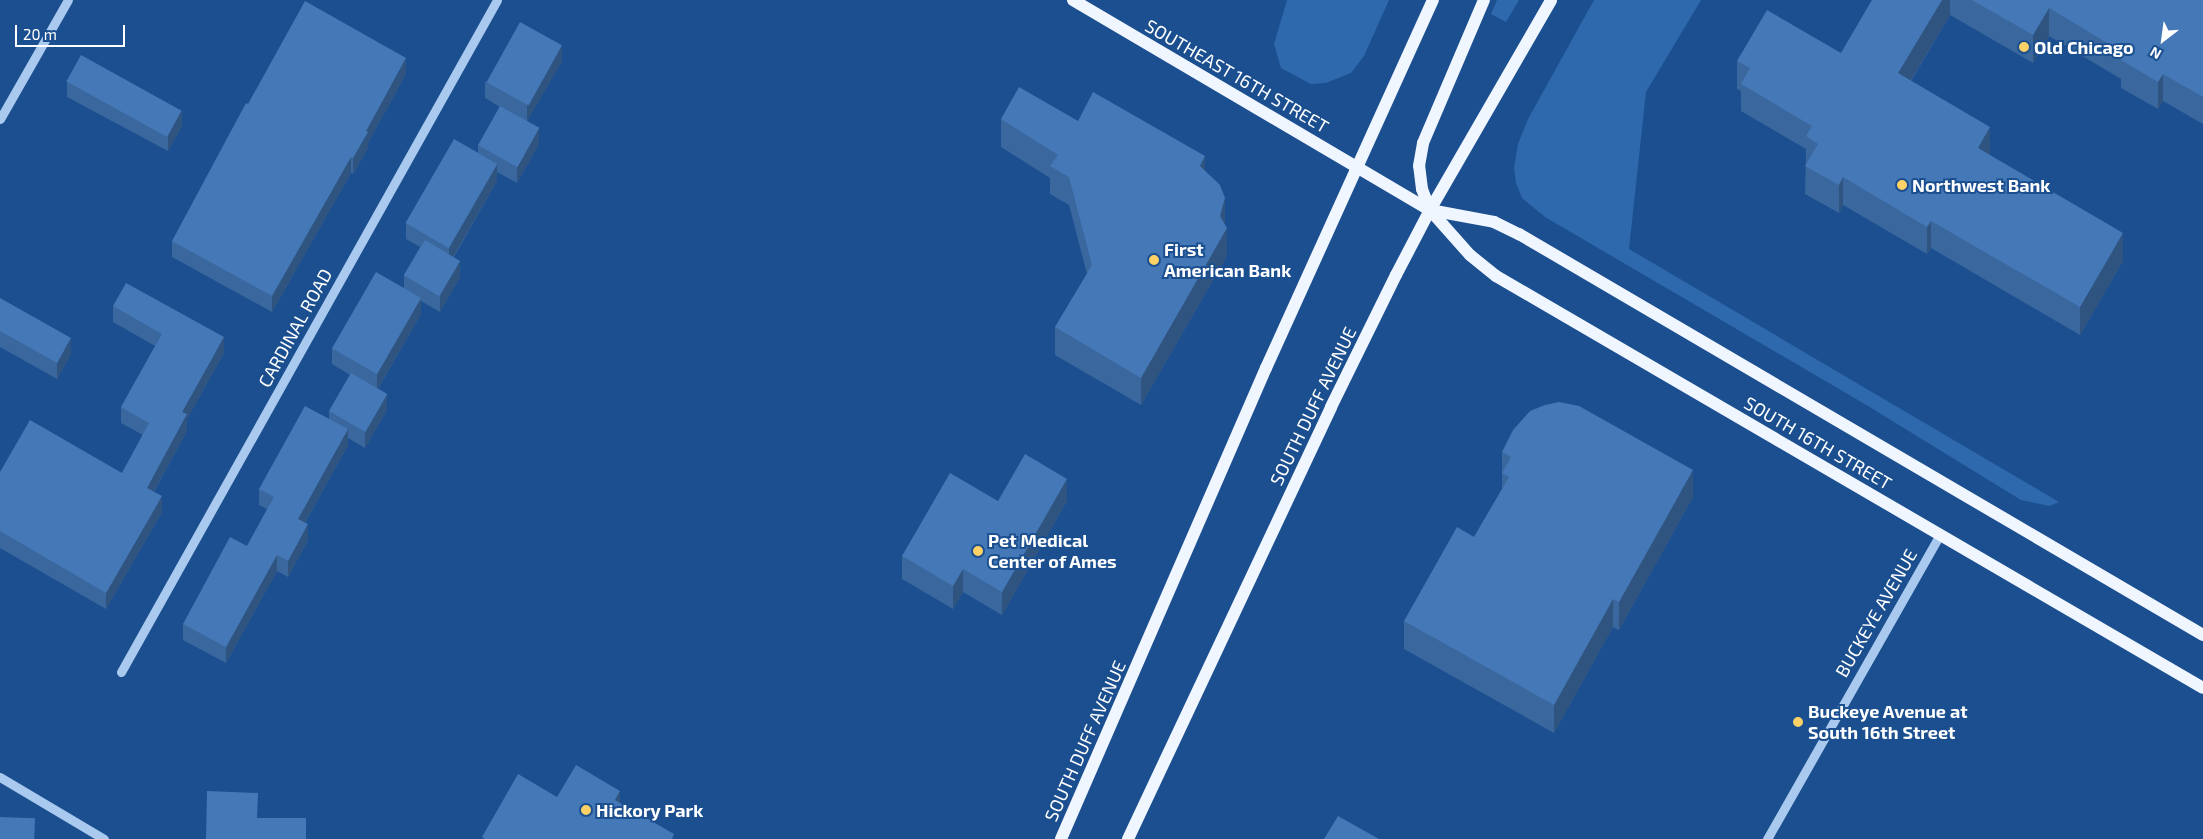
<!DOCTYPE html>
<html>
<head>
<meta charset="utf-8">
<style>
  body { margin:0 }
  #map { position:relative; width:2203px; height:839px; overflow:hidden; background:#1b4f8f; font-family:"Exo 2",sans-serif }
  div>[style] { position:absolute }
  .green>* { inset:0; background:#2e69ad }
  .minor>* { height:9px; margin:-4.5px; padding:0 4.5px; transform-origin:4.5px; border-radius:4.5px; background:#a9c9ee }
  .major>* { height:12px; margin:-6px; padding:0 6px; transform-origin:6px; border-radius:6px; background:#f0f6ff }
  .wall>* { inset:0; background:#3a679d }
  .shaded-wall>* { inset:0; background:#305480 }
  .building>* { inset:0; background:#4478b7; transform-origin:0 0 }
  .dots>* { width:14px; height:14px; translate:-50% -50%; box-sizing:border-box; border:2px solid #1b4f8f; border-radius:50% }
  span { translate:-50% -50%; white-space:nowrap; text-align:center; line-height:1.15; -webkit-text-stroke:4px #1b4f8f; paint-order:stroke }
  .poi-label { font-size:18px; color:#fff; font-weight:700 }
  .left { translate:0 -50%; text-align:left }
  .street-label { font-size:18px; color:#fff }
  .north { position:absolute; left:2138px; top:15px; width:50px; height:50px; -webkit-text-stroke:4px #1b4f8f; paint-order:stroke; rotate:210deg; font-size:14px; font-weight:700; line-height:20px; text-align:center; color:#fff }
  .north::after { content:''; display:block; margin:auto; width:18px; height:22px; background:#fff; clip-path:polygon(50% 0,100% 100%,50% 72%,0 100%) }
  .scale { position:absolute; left:15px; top:25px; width:110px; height:22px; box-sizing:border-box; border:2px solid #fff; border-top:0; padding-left:6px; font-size:15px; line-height:18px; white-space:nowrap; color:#fff; -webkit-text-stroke:4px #1b4f8f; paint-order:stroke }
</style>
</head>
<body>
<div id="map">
  <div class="green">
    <i style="clip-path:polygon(1287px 0,1389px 0,1364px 56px,1351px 73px,1326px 83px,1311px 84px,1281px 68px,1274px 44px)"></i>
    <i style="clip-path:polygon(1497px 0,1519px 0,1506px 22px,1491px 14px)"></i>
    <i style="clip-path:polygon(1594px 0,1701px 0,1646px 92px,1629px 249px,2059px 502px,2049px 506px,2021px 500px,1868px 406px,1545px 217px,1522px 198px,1516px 183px,1514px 168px,1518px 144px,1528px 119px)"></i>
  </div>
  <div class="minor">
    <i style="left:0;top:119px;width:137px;rotate:-60.3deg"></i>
    <i style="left:121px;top:672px;width:770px;rotate:-60.77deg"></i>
    <i style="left:0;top:777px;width:121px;rotate:30.8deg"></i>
    <i style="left:1767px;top:839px;width:351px;rotate:-60.4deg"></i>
  </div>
  <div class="major">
    <i style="left:1073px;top:0;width:414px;rotate:30.5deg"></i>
    <i style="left:1430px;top:210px;width:60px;rotate:48.4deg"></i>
    <i style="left:1470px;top:255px;width:33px;rotate:39deg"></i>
    <i style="left:1496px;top:276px;width:818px;rotate:30.23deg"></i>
    <i style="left:1430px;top:210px;width:65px;rotate:10.6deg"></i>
    <i style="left:1494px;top:222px;width:28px;rotate:26deg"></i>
    <i style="left:1519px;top:234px;width:793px;rotate:30.38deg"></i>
    <i style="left:1430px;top:210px;width:22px;rotate:-111deg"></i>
    <i style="left:1422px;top:189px;width:23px;rotate:-97deg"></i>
    <i style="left:1419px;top:166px;width:23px;rotate:-80deg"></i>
    <i style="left:1423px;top:143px;width:155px;rotate:-66.9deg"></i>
    <i style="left:1061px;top:839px;width:514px;rotate:-66.48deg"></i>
    <i style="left:1266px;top:368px;width:404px;rotate:-65.6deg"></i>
    <i style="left:1128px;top:839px;width:477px;rotate:-64.8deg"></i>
    <i style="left:1331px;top:407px;width:147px;rotate:-63.8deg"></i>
    <i style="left:1396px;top:275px;width:73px;rotate:-62.4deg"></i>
    <i style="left:1430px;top:210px;width:242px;rotate:-60deg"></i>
  </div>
  <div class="wall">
    <i style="clip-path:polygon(1872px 0,2203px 0,2203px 124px,2163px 101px,2158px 109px,2121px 88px,2121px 79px,2049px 36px,2033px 63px,1950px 15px,1911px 81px,1990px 155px,2123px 261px,2080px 335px,1931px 248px,1927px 254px,1843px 205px,1839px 213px,1805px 194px,1806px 149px,1741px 111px,1741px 91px,1737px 89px,1737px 61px,1841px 53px)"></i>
    <i style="clip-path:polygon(562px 61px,527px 121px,539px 144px,517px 183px,497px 172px,497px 181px,454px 257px,460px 277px,440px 312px,421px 301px,421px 314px,378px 389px,387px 410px,365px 448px,348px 438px,348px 445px,305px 523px,308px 540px,288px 577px,277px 571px,226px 663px,183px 640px,183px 624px,247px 546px,267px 509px,259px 505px,259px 489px,329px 419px,329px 411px,350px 375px,332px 364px,332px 348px,404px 288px,404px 275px,420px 247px,406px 239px,406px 223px,478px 154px,478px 145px,500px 107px,485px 98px,485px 82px)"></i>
    <i style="clip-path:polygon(406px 74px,368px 143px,368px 148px,353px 174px,351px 173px,272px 312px,172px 257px,172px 241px)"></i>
    <i style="clip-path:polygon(67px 81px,182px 126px,168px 151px,67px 97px)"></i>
    <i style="clip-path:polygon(1001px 119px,1078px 121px,1205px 171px,1225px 224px,1227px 256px,1141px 405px,1055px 355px,1055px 327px,1087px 274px,1069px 205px,1050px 194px,1050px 178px,1001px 147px)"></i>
    <i style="clip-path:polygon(0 298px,71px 354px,57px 379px,0 347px)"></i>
    <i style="clip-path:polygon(113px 306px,224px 353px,187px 419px,187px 431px,154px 492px,162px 512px,106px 609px,0 548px,0 472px,122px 473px,143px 435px,121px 423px,121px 407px,155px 346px,113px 322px)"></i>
    <i style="clip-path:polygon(1502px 452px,1693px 497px,1619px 630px,1613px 627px,1554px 733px,1404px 649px,1404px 621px,1474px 537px,1502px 489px)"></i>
    <i style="clip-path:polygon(998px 501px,1067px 501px,1002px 615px,963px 592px,953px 609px,902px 579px,902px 556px)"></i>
  </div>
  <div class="shaded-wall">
    <i style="clip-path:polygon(1942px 0,1950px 0,1950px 15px,1898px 101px,1898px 73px)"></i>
    <i style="clip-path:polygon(2049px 8px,2049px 36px,2033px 63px,2033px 35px)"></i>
    <i style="clip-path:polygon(562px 45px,562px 61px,527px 122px,527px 106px)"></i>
    <i style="clip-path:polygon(406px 58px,406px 74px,368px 143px,368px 148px,353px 174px,353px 158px,366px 131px)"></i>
    <i style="clip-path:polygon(2163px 74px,2163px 101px,2158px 109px,2158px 82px)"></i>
    <i style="clip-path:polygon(182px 110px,182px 126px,168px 151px,168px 135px)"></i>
    <i style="clip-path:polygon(1990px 127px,1990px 155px,1978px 148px)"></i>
    <i style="clip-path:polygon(539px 128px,539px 144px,517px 183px,517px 167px)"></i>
    <i style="clip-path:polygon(1205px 156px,1205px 183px,1200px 166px)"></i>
    <i style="clip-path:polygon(351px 157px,351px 173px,272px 312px,272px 296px)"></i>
    <i style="clip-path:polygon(497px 164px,497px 181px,449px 264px,449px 248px)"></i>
    <i style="clip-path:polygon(1843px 177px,1843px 205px,1839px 213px,1839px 185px)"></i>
    <i style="clip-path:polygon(1225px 198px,1225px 226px,1227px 228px,1227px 256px,1141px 405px,1141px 378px,1220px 216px)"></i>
    <i style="clip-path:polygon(1931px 221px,1931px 248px,1927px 254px,1927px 227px)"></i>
    <i style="clip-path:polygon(2123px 233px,2123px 261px,2080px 335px,2080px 307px)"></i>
    <i style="clip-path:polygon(460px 261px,460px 277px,440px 312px,440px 296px)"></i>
    <i style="clip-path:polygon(421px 298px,421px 314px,377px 390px,377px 374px)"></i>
    <i style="clip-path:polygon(224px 337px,224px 353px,187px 419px,187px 431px,147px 504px,147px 488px,182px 412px)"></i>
    <i style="clip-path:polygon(71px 338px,71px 354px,57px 379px,57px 363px)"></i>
    <i style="clip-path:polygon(387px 394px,387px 410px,365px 448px,365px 432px)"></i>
    <i style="clip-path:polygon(348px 429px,348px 445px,298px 535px,298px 519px)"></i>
    <i style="clip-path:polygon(1693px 470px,1693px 497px,1619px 630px,1619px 602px)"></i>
    <i style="clip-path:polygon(1067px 479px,1067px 501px,1002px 615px,1002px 592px)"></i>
    <i style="clip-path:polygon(162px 496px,162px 512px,106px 609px,106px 593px)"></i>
    <i style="clip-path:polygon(308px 524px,308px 540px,288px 577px,288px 561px)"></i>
    <i style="clip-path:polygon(277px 555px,277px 571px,226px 663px,226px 647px)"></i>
    <i style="clip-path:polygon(963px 569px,963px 592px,953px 609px,953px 586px)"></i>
    <i style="clip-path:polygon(1613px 599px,1613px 627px,1554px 733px,1554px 705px)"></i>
    <i style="clip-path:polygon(620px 791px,620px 819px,615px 800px)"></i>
  </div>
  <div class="building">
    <i style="clip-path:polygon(1872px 0,1942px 0,1898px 73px,1990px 127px,1978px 148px,2123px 233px,2080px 307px,1931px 221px,1927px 227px,1843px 177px,1839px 185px,1805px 166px,1818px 144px,1806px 136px,1812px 126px,1741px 84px,1750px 68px,1737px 61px,1767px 10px,1841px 53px)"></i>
    <i style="clip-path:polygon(1972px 0,2203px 0,2203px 97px,2163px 74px,2158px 82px,2121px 60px,2124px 53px,2049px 8px,2033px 35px)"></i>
    <i style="clip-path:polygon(305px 1px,406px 58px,366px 131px,368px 132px,353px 158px,351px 157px,272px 296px,172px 241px,246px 103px,248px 104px)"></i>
    <i style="left:520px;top:22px;width:48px;height:69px;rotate:29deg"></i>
    <i style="left:81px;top:55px;width:115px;height:30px;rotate:29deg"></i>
    <i style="clip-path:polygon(1019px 87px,1078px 121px,1093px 92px,1205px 156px,1200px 166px,1220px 185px,1225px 198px,1220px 216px,1227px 228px,1141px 378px,1055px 327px,1092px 265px,1069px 177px,1050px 166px,1058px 155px,1001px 119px)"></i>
    <i style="left:500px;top:106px;width:45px;height:45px;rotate:29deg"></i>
    <i style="left:454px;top:139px;width:50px;height:97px;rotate:30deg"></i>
    <i style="left:425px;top:240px;width:41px;height:41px;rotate:31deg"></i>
    <i style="left:376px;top:272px;width:52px;height:88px;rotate:30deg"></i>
    <i style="clip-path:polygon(126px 283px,224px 337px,182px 412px,187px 414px,147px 488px,162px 496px,106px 593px,0 531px,0 472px,30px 420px,122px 473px,149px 423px,121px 407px,162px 334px,113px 306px)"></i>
    <i style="clip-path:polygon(0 298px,71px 338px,57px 363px,0 331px)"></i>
    <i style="left:351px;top:373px;width:42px;height:44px;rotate:30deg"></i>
    <i style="clip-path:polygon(1559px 402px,1579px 406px,1693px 470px,1619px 602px,1613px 599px,1554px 705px,1404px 621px,1457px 527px,1474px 537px,1509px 477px,1502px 473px,1511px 457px,1502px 452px,1513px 430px,1530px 411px,1545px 405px)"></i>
    <i style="clip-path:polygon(305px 406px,348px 429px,298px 519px,308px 524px,288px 561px,277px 555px,226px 647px,183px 624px,230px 537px,247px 546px,274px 497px,259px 489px)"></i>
    <i style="clip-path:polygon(1025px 454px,1067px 479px,1002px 592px,963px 569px,953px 586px,902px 556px,950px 473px,998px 501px)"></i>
    <i style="clip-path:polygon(576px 765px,620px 791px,615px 800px,674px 834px,672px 839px,485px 839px,482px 837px,518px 774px,557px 797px)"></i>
    <i style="clip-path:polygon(207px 791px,258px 793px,257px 818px,306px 818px,306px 839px,206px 839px)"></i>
    <i style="clip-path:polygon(1338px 816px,1379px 839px,1324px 839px)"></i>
    <i style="left:0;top:817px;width:35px;height:22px;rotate:2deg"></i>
  </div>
  <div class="dots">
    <i style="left:2024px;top:47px;background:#ffd166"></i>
    <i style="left:1902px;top:185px;background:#ffd166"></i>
    <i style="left:1154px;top:260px;background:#ffd166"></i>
    <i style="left:978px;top:551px;background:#ffd166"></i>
    <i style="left:1798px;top:722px;background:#ffd166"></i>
    <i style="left:586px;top:810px;background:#ffd166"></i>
  </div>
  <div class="poi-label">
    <span class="left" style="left:2034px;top:47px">Old Chicago</span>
    <span class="left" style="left:1912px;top:185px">Northwest Bank</span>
    <span class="left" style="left:1164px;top:260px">First<br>American Bank</span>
    <span class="left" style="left:988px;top:551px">Pet Medical<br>Center of Ames</span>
    <span class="left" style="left:1808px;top:722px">Buckeye Avenue at<br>South 16th Street</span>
    <span class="left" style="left:596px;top:810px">Hickory Park</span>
  </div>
  <div class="street-label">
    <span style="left:1237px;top:76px;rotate:30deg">SOUTHEAST 16TH STREET</span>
    <span style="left:295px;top:328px;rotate:-61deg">CARDINAL ROAD</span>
    <span style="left:1313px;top:406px;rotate:-64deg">SOUTH DUFF AVENUE</span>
    <span style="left:1818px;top:443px;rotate:30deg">SOUTH 16TH STREET</span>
    <span style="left:1876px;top:613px;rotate:-60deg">BUCKEYE AVENUE</span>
    <span style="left:1085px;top:741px;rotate:-66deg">SOUTH DUFF AVENUE</span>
  </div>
  <div class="north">N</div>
  <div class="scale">20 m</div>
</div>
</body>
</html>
